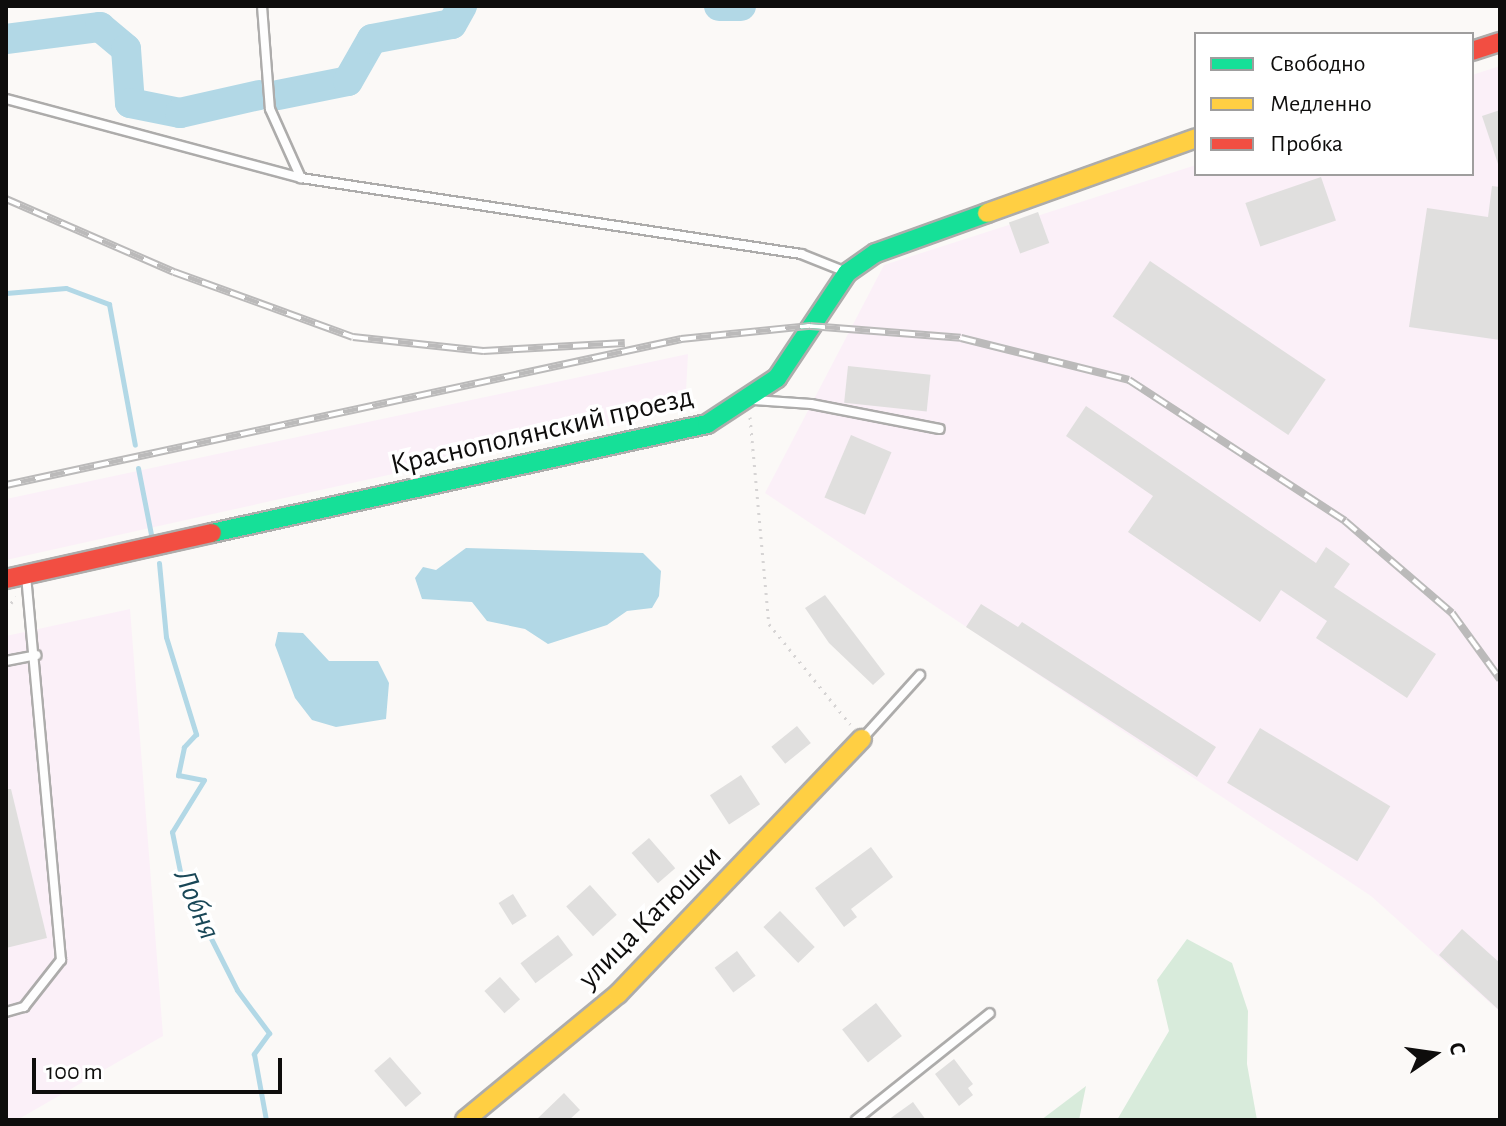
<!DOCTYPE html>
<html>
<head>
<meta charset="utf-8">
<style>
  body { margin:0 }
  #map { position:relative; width:1506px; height:1126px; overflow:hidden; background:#fbf9f7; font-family:"Alegreya Sans",sans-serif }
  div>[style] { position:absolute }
  .industrial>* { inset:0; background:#fbf0f8 }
  .green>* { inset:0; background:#d8ebdb }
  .water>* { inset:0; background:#b2d8e6 }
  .stream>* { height:5px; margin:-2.5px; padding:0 2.5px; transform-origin:2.5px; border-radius:2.5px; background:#b2d8e6 }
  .river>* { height:30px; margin:-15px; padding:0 15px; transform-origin:15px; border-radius:15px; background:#b2d8e6 }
  .building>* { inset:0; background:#e0dfde; transform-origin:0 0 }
  .path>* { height:3px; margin-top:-1.5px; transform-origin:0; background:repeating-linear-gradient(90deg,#d6d4d4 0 2px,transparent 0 8px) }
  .roads { filter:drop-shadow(2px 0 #adacab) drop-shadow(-2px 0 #adacab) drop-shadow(0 2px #adacab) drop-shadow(0 -2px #adacab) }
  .lane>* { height:8px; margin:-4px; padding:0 4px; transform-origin:4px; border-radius:4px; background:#fefefe }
  .fast>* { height:18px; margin:-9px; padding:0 9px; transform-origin:9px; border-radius:9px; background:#16e098 }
  .slow>* { height:18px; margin:-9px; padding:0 9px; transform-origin:9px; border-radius:9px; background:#ffcf43 }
  .jam>* { height:18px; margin:-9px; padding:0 9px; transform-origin:9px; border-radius:9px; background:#f24e42 }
  .rail>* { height:8px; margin-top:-4px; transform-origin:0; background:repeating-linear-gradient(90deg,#fff 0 15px,#bbbaba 0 30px); box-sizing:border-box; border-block:2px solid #bbbaba }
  span { translate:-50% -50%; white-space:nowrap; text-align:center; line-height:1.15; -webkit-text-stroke:7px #fff; paint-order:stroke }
  .street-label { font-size:30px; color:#0e0d0c }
  .water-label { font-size:32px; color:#194757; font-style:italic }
  .frame { position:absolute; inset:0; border:8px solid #0e0d0c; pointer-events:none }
  .legend { position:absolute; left:1194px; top:32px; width:280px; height:144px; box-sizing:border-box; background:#fff; border:2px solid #9f9e9e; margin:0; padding:10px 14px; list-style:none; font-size:24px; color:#0e0d0c }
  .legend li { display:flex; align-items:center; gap:16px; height:40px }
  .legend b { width:40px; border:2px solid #9f9e9e }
  .north { position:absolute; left:1394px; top:1014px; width:80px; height:80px; -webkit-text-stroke:6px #fff; paint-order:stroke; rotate:77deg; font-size:22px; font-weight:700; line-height:32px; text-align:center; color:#0e0d0c }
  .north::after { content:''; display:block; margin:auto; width:28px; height:36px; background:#0e0d0c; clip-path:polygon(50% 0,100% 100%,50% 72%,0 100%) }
  .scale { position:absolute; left:32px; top:1058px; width:250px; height:36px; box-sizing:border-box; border:4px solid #0e0d0c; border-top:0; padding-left:10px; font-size:24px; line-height:28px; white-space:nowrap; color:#0e0d0c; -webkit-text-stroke:6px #fff; paint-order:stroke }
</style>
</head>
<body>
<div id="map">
  <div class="industrial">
    <i style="clip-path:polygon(1500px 66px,1500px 1012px,1371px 896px,765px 493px,884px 265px,1196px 165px,1196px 174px,1472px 174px,1472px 75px)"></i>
    <i style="clip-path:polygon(688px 354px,685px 409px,6px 560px,6px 499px)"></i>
    <i style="clip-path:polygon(130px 609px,163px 1036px,17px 1120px,6px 1120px,6px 636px)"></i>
  </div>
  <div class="green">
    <i style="clip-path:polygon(1187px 939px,1232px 963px,1248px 1011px,1247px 1064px,1257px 1120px,1117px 1120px,1169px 1031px,1157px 980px)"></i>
    <i style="clip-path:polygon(1086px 1086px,1079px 1120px,1041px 1120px)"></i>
  </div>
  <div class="water">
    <i style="clip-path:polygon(466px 548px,643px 553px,661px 571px,659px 596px,652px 608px,627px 611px,607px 625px,548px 644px,525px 629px,487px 621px,472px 602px,422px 599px,415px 578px,423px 567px,436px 570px)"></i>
    <i style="clip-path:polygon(278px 632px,303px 633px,329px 661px,378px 661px,389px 683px,386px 719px,336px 727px,312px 720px,295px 698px,275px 645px)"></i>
  </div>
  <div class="stream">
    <i style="left:6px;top:293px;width:60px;rotate:-4.8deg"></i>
    <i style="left:66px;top:288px;width:46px;rotate:20.4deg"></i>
    <i style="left:109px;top:304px;width:143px;rotate:79.6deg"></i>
    <i style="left:138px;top:468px;width:67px;rotate:78.9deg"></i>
    <i style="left:159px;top:563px;width:74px;rotate:84.6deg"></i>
    <i style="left:166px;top:637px;width:102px;rotate:72.8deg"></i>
    <i style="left:196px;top:734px;width:18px;rotate:133deg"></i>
    <i style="left:184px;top:747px;width:29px;rotate:102deg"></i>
    <i style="left:178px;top:775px;width:26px;rotate:11deg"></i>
    <i style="left:204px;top:780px;width:61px;rotate:121.6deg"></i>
    <i style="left:172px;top:832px;width:50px;rotate:78.5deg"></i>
    <i style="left:182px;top:881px;width:122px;rotate:63.2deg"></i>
    <i style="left:237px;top:990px;width:54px;rotate:53.3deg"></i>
    <i style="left:269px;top:1033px;width:26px;rotate:126deg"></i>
    <i style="left:254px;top:1054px;width:67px;rotate:79.7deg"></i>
  </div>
  <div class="river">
    <i style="left:719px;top:6px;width:22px"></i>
    <i style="left:6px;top:39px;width:95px;rotate:-7.3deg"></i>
    <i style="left:100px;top:27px;width:34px;rotate:40deg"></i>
    <i style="left:126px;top:49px;width:54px;rotate:85.8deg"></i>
    <i style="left:130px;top:103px;width:51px;rotate:11.3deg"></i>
    <i style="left:180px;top:113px;width:81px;rotate:-12.8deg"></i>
    <i style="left:278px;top:95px;width:71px;rotate:-11.3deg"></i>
    <i style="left:348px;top:81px;width:48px;rotate:-60.3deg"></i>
    <i style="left:372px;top:39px;width:81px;rotate:-10.6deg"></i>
    <i style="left:452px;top:24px;width:21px;rotate:-61deg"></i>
  </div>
  <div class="building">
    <i style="clip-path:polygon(1500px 110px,1500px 163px,1498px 164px,1482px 116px)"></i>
    <i style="left:1321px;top:177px;width:46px;height:80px;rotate:71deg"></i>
    <i style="clip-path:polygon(1492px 186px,1500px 187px,1500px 340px,1409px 327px,1427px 208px,1488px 217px)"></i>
    <i style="left:1038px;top:212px;width:33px;height:31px;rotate:70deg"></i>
    <i style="left:1150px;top:261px;width:212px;height:67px;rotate:34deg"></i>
    <i style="left:848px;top:366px;width:83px;height:37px;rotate:6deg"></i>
    <i style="clip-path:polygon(1086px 406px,1316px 563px,1326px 547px,1350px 564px,1334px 587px,1436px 654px,1407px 698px,1316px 638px,1327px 621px,1281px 590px,1260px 622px,1128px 532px,1153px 496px,1066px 436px)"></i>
    <i style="left:851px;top:435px;width:44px;height:68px;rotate:23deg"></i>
    <i style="clip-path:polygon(825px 595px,885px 674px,873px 685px,829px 643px,805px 608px)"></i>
    <i style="clip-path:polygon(981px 604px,1018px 627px,1022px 622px,1216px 747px,1197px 777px,966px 627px)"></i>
    <i style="left:797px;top:726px;width:22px;height:33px;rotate:51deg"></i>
    <i style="left:1260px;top:728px;width:152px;height:64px;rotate:31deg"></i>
    <i style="left:741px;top:775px;width:35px;height:37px;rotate:57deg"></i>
    <i style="clip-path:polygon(6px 789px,11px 789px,47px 938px,6px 948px)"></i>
    <i style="left:649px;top:838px;width:40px;height:23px;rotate:49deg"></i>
    <i style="clip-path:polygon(871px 847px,893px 877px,851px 909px,857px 917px,844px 927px,815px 888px)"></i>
    <i style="left:590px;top:885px;width:40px;height:32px;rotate:48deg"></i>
    <i style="left:513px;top:894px;width:26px;height:17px;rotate:58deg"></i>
    <i style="left:780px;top:911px;width:50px;height:23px;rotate:46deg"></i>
    <i style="clip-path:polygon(1462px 929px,1500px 963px,1500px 1011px,1439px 955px)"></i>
    <i style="left:558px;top:935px;width:25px;height:47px;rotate:53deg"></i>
    <i style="left:737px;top:951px;width:31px;height:28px;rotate:53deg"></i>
    <i style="left:500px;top:977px;width:30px;height:21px;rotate:48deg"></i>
    <i style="left:876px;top:1003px;width:42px;height:43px;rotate:52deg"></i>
    <i style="left:390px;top:1057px;width:48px;height:21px;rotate:49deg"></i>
    <i style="clip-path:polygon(954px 1059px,973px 1084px,968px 1088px,973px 1095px,959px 1106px,935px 1074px)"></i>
    <i style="clip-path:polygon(564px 1093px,580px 1110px,569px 1120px,536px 1120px)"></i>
    <i style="clip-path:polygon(913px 1102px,926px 1120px,888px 1120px)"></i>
  </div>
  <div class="path">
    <i style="left:750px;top:417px;width:208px;rotate:84.8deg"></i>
    <i style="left:769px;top:624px;width:129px;rotate:51deg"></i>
    <i style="left:6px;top:609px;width:16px;rotate:-50deg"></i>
  </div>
  <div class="roads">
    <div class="lane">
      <i style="left:262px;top:6px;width:103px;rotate:85.6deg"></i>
      <i style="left:270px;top:109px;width:76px;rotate:65.8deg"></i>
      <i style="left:6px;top:99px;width:305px;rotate:15deg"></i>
      <i style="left:301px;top:178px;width:506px;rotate:8.64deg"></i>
      <i style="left:801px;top:254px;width:48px;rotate:21.8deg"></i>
      <i style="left:754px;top:400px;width:57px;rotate:4deg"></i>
      <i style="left:811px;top:404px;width:131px;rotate:11deg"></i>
      <i style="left:6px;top:661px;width:31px;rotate:-11deg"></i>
      <i style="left:863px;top:738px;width:85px;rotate:-47.9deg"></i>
      <i style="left:6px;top:1012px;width:19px;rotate:-16deg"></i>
      <i style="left:24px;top:1007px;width:60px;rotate:-51.8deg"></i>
      <i style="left:61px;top:960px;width:385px;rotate:-95.2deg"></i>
      <i style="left:856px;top:1120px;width:171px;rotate:-38.6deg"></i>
    </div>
    <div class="fast">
      <i style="left:212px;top:533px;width:507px;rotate:-12.42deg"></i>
      <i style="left:707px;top:424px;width:84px;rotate:-33.3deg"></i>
      <i style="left:777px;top:378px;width:126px;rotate:-56.3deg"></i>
      <i style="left:847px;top:273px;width:35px;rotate:-35deg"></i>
      <i style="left:876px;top:253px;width:118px;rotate:-19.8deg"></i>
    </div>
    <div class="slow">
      <i style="left:987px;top:213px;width:222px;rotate:-19.7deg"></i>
      <i style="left:465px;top:1120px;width:198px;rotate:-39.5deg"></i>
      <i style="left:618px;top:994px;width:353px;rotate:-46.3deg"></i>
    </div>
    <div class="jam">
      <i style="left:1472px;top:51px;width:29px;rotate:-18deg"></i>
      <i style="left:6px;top:579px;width:211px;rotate:-12.6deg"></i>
    </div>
  </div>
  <div class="rail">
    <i style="left:6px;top:199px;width:183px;rotate:23.5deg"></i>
    <i style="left:174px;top:272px;width:190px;rotate:20deg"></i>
    <i style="left:353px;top:337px;width:131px;rotate:6.1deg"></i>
    <i style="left:483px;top:351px;width:142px;rotate:-3.2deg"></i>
    <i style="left:6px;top:485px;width:691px;rotate:-12.2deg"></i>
    <i style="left:681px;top:339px;width:130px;rotate:-5.8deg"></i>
    <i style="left:810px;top:326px;width:151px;rotate:4.5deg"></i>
    <i style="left:961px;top:338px;width:173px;rotate:14deg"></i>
    <i style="left:1129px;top:380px;width:258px;rotate:33.1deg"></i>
    <i style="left:1345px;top:521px;width:141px;rotate:40.7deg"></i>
    <i style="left:1452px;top:613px;width:82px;rotate:54deg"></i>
  </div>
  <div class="street-label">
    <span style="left:542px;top:431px;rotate:-13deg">Краснополянский проезд</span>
    <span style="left:650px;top:917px;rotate:-45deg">улица Катюшки</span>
  </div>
  <div class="water-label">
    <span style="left:197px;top:904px;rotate:67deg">Лобня</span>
  </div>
  <div class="frame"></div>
  <ul class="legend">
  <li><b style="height:10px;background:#16e098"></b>Свободно</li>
  <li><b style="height:10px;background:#ffcf43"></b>Медленно</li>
  <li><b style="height:10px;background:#f24e42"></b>Пробка</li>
  </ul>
  <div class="north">С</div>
  <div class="scale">100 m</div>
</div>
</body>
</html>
